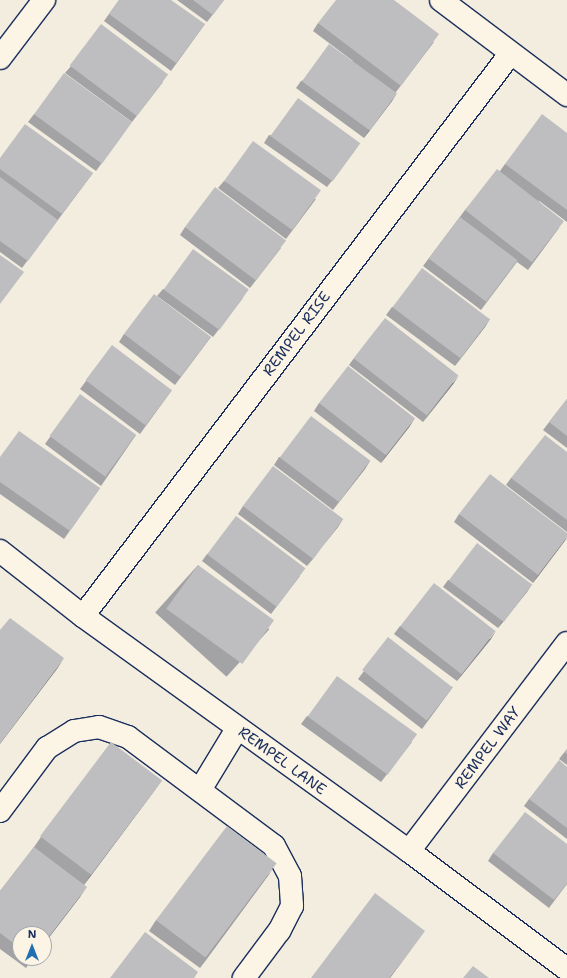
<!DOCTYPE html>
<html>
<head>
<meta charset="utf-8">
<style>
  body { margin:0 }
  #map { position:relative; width:567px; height:978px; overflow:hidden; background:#f3ede0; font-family:"Shantell Sans",sans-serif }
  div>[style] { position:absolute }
  .roads { filter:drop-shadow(1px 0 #1b2f5e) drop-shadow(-1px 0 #1b2f5e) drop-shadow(0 1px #1b2f5e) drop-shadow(0 -1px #1b2f5e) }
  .minor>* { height:22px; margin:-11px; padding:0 11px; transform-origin:11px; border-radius:11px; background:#fcf5e5 }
  .wall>* { inset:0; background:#a3a3a5; transform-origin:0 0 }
  .shaded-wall>* { inset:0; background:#858586 }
  .building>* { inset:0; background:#bebec0; transform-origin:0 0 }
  span { translate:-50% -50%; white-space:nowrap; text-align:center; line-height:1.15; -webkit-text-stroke:4px #fcf5e5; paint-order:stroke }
  .street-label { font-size:15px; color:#1b2f5e }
  .north { position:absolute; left:12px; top:926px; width:40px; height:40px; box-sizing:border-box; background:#fcf5e5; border:1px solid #a2a6af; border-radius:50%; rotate:0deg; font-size:11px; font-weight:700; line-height:16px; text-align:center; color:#1b2f5e }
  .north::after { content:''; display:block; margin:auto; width:14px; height:18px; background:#1f6fb2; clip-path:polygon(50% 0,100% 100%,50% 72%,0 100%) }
</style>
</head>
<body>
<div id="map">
  <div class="roads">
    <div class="minor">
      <i style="left:441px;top:0;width:158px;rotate:37deg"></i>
      <i style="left:0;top:58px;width:73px;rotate:-52.8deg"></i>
      <i style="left:0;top:551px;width:105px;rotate:38.1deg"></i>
      <i style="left:83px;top:616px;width:402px;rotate:35.8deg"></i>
      <i style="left:409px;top:851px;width:197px;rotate:36.8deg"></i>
      <i style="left:83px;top:616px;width:707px;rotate:-52.76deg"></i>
      <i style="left:200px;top:790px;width:71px;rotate:-58.8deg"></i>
      <i style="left:0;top:811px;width:79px;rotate:-53.3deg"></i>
      <i style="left:47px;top:748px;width:32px;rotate:-32deg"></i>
      <i style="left:74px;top:731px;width:25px;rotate:-9deg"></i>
      <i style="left:99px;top:727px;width:31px;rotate:19deg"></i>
      <i style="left:128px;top:737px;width:182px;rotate:36.7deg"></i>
      <i style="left:274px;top:846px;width:34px;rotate:62deg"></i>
      <i style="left:290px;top:876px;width:30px;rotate:86deg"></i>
      <i style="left:292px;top:906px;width:28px;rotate:117deg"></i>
      <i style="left:279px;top:931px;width:59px;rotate:126.7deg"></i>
      <i style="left:409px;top:851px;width:261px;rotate:-52.8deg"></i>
    </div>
  </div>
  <div class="wall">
    <i style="clip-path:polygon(119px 0,205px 24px,171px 71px,104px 21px)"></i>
    <i style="clip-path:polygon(177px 0,224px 0,207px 22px)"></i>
    <i style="clip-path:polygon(318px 23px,434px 42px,396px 92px,392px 101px,364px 138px,296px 88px,301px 81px,353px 61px,313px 31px)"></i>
    <i style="clip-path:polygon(71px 66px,163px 82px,132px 122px,65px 73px)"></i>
    <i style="clip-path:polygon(34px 114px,126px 130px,96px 171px,28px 122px)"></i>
    <i style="clip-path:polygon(567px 133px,567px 222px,538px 200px,559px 228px,528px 270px,517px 262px,481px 310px,423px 266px,465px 210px,500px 171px,505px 164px)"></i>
    <i style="clip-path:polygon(269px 135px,355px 150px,327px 187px,264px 143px)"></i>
    <i style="clip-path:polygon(0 158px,93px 173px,22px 268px,0 252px)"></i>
    <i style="clip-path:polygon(224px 181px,316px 199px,286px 239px,218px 188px)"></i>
    <i style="clip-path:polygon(185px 227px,281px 248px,250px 288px,180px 235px)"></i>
    <i style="clip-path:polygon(163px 289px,243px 298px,213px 337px,157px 296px)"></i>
    <i style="clip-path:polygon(392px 307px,490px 319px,455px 366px,386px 315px)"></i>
    <i style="clip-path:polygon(124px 334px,211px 337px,175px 385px,119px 342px)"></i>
    <i style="clip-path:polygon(354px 358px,454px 383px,423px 422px,349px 365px)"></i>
    <i style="clip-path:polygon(86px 381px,172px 390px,140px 434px,80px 389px)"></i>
    <i style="clip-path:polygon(567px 399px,567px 448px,543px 430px)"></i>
    <i style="clip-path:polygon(319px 403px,410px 426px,381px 463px,314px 411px)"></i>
    <i style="clip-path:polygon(136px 435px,101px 486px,45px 444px,50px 437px)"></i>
    <i style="clip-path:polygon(567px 452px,567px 532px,506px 485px,511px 478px)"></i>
    <i style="clip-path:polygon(0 457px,100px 488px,64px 539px,0 494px)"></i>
    <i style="clip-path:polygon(279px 457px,370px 461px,333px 510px,274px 465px)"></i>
    <i style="clip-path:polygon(243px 506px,343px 519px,307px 566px,238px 514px)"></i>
    <i style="clip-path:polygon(459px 514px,567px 538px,533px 583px,454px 522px)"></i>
    <i style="clip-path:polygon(207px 554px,300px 576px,271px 614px,202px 561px)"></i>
    <i style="left:198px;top:565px;width:96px;height:64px;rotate:42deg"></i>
    <i style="clip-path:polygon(448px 580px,532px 584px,498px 628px,443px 587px)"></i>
    <i style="clip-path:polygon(400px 626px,491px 639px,457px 681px,394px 634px)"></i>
    <i style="clip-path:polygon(364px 671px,453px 687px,422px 729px,358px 679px)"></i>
    <i style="clip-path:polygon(307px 716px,412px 742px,381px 782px,301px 724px)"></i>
    <i style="clip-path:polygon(567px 749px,567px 765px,559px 759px)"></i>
    <i style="clip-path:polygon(567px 767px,567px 839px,524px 806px,529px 799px)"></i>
    <i style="clip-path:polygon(162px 780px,84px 885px,80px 897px,44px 944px,44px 934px,20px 934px,20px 958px,33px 958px,26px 968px,0 949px,0 891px,34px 847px,41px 837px)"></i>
    <i style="clip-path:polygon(567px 844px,567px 884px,549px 908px,488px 861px,493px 853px)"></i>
    <i style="clip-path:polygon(270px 873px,200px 968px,149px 931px,156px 920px)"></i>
  </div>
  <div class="shaded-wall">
    <i style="clip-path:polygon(397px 93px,392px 101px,364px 138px,369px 130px)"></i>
    <i style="clip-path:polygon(360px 143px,355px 150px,327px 187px,332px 180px)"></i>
    <i style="clip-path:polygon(490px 319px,485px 327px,455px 366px,460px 359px)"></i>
    <i style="clip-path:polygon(459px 375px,454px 383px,423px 422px,428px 415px)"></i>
    <i style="clip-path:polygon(415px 418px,410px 426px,381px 463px,386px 455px)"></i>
    <i style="clip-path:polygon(370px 461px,365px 469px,333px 510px,339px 502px)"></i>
    <i style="clip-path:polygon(343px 519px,338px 527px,307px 566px,313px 559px)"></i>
    <i style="clip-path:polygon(567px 537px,564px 542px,533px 583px,538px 575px)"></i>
    <i style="clip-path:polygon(532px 584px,527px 592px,498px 628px,503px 620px)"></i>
    <i style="clip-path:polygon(496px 631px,491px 639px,457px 681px,462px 674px)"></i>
    <i style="clip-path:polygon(64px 658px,57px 669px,0 744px,0 743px)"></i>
    <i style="clip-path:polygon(162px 780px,155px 790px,84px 885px,91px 874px)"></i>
    <i style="clip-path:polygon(277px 863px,270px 873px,200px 968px,207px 958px)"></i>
    <i style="clip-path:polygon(87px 887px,80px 897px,44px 944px,44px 943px)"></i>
    <i style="clip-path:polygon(425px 931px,390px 978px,389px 978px)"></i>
  </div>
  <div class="building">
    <i style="clip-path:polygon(119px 0,171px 0,205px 24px,176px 63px,109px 14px)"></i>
    <i style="clip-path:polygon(193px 0,224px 0,213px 15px)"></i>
    <i style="clip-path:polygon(336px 0,394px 0,439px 34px,401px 86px,318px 23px)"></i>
    <i style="left:101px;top:24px;width:84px;height:52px;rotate:37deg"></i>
    <i style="left:329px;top:44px;width:84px;height:46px;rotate:36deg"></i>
    <i style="left:64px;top:73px;width:84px;height:51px;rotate:36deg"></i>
    <i style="left:298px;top:98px;width:77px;height:47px;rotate:36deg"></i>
    <i style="clip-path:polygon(542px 114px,567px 133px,567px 210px,505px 164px)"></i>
    <i style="clip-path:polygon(25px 124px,93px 173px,62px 214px,0 169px,0 158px)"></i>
    <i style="left:253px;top:141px;width:84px;height:49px;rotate:36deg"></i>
    <i style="left:497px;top:169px;width:85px;height:52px;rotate:38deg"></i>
    <i style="clip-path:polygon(0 177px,58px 220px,28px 261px,0 241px)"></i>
    <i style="left:215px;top:187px;width:89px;height:50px;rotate:37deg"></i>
    <i style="left:460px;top:217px;width:72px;height:52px;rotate:37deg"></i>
    <i style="left:193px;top:249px;width:69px;height:50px;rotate:36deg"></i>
    <i style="clip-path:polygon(0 255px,24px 272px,0 304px)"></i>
    <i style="left:422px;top:268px;width:85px;height:49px;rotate:37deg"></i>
    <i style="left:154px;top:294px;width:71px;height:50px;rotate:37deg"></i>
    <i style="left:385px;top:318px;width:93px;height:51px;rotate:38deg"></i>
    <i style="left:112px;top:345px;width:75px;height:44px;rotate:37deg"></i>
    <i style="left:348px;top:366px;width:85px;height:47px;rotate:38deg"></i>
    <i style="left:80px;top:394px;width:69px;height:52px;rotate:36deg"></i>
    <i style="clip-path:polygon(567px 399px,567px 436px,549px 422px)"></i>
    <i style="left:311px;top:416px;width:74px;height:52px;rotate:37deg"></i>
    <i style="clip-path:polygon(19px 431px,100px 488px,70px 531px,0 482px,0 457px)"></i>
    <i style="clip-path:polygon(545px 435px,567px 452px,567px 520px,511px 478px)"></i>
    <i style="left:273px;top:466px;width:88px;height:50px;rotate:37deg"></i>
    <i style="clip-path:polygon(490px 474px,567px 533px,567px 537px,538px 575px,459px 514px)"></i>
    <i style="left:236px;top:516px;width:87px;height:48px;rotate:37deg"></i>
    <i style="left:477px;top:543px;width:69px;height:47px;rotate:37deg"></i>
    <i style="left:198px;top:565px;width:94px;height:54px;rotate:36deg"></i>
    <i style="left:434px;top:583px;width:78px;height:55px;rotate:38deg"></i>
    <i style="clip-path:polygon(10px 618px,64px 658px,0 743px,0 630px)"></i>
    <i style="left:388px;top:637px;width:82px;height:42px;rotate:38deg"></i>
    <i style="left:337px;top:676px;width:99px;height:50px;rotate:36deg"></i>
    <i style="left:111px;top:742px;width:64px;height:118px;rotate:37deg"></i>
    <i style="clip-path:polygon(567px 749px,567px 754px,565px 752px)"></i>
    <i style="clip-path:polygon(559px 760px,567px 767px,567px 828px,529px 799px)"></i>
    <i style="clip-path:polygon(525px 812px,567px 844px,567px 883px,554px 900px,493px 853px)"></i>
    <i style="left:227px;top:826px;width:62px;height:118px;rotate:37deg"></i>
    <i style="clip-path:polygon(34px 847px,87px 887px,44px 943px,44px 934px,20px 934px,20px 948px,0 933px,0 891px)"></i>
    <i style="clip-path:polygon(375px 893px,425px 931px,389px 978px,311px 978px)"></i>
    <i style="clip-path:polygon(145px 932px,198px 972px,194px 978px,110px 978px)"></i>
    <i style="clip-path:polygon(473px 966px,489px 978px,463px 978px)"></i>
  </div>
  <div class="street-label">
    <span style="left:297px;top:334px;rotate:-53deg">REMPEL RISE</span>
    <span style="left:488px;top:748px;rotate:-53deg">REMPEL WAY</span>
    <span style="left:282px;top:761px;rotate:36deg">REMPEL LANE</span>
  </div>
  <div class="north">N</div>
</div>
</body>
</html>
